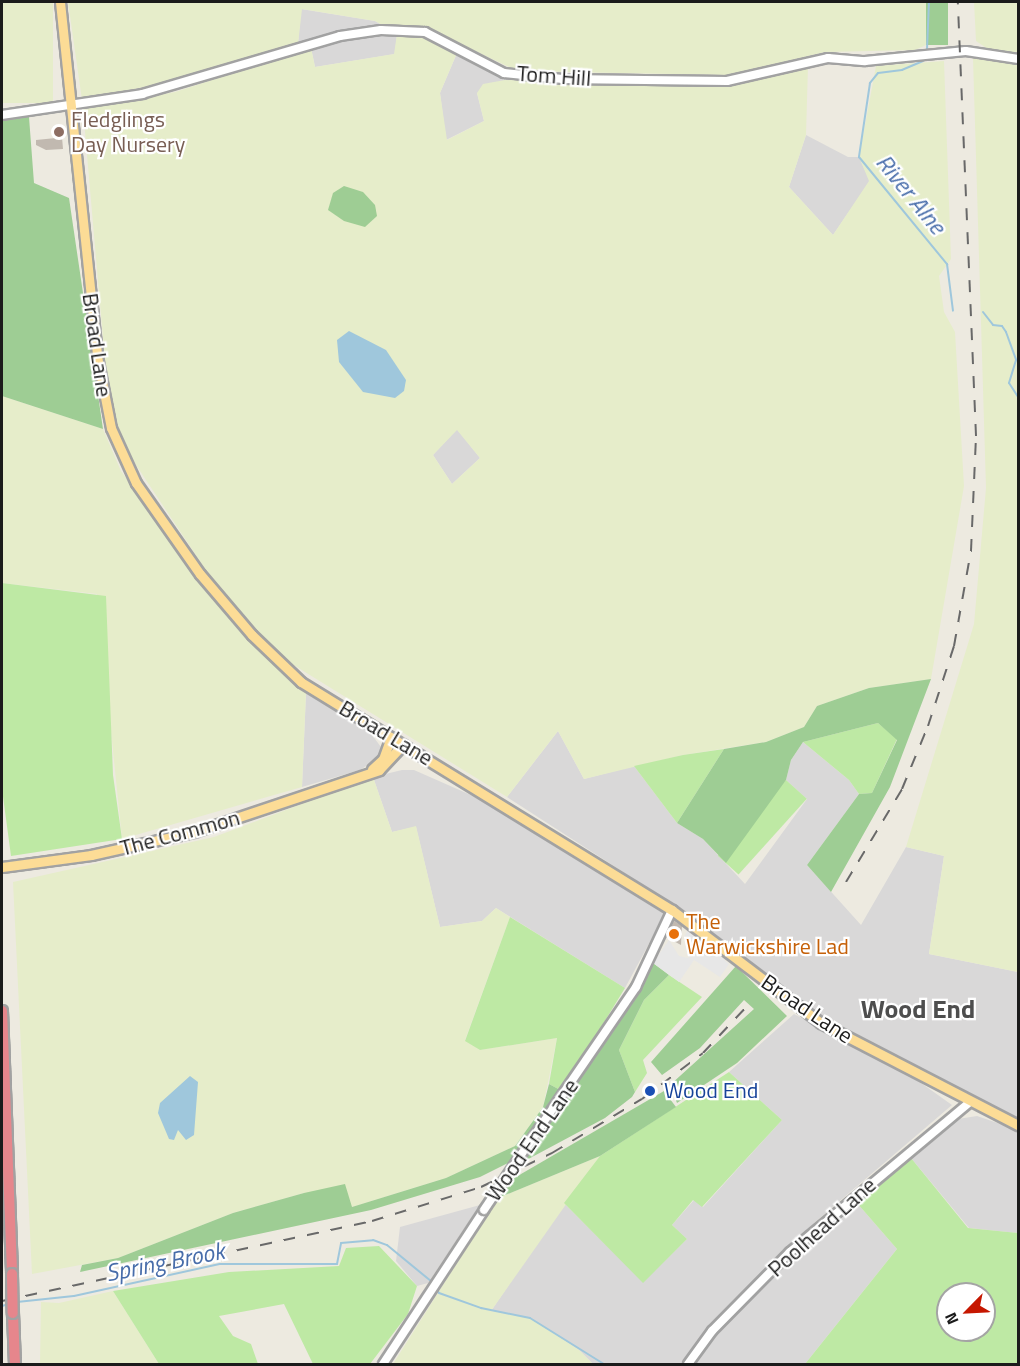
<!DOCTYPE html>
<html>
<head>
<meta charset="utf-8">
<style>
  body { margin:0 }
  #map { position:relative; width:1020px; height:1366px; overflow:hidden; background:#edeae0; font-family:"Titillium Web",sans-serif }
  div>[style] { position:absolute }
  .residential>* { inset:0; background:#d9d8d8 }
  .farmland>* { inset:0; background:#e6edca; transform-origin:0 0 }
  .grass>* { inset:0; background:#bee9a4; transform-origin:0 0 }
  .forest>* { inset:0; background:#9ecd94; transform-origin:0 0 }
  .parking>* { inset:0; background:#e7e7e7 }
  .water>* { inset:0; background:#9fc7dc }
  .stream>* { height:2px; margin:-1px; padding:0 1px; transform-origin:1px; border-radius:1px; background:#9fc7dc }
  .building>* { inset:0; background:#c1b9b0 }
  .roads { filter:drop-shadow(2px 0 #a2a2a2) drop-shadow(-2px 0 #a2a2a2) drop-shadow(0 2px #a2a2a2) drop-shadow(0 -2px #a2a2a2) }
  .minor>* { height:8px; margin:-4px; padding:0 4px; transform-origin:4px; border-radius:4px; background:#fff }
  .major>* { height:9px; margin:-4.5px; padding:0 4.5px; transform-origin:4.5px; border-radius:4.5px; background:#fcdc96 }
  .highway>* { height:10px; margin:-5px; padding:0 5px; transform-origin:5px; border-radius:5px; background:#e6868c }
  .rail>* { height:2px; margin-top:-1px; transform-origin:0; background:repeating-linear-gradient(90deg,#696969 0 12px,transparent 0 24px) }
  .bridges { filter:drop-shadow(2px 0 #a2a2a2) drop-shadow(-2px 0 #a2a2a2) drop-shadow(0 2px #a2a2a2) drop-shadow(0 -2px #a2a2a2) }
  .minor-bridge>* { height:8px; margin:-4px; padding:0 4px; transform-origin:4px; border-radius:4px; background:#fff }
  .highway-bridge>* { height:10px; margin:-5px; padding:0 5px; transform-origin:5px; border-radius:5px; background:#e6868c }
  .dots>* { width:16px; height:16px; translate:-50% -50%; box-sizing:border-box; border:3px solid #fff; border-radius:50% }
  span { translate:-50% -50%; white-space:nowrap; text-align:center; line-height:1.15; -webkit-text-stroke:4.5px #fff; paint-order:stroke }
  .street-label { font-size:22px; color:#1b1b1b }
  .education-label { font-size:22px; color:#785e54 }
  .left { translate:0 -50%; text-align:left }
  .food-label { font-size:22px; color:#c56008 }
  .transit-label { font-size:22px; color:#164399 }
  .water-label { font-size:24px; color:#486daa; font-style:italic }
  .quarter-label { font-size:26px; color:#4e4e4e; font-weight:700 }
  .frame { position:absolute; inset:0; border:3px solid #1b1b1b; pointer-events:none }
  .north { position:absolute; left:936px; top:1282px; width:60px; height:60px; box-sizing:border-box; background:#fff; border:2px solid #a4a4a4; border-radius:50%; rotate:246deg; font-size:16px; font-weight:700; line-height:24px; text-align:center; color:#1b1b1b }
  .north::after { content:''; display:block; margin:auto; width:21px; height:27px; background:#c61700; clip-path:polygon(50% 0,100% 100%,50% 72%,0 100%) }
</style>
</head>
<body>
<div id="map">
  <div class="residential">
    <i style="clip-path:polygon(301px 9px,375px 21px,384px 26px,298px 44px)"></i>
    <i style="clip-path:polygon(397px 34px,395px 54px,315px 67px,311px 48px,342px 38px)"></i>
    <i style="clip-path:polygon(457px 53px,513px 81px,477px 93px,484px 121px,446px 140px,440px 93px)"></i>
    <i style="clip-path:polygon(806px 135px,848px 157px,859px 157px,870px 181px,833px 235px,789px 187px)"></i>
    <i style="clip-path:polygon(457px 429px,480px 458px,452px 484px,433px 455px)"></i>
    <i style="clip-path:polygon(306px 693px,369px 731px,381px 747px,380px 757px,360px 770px,302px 787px)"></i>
    <i style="clip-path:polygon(558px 731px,584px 779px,634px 766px,677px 823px,703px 839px,745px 884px,807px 799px,786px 780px,791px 760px,803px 742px,849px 780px,859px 794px,807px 865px,861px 925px,906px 847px,944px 856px,929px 954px,1018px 972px,1018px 1118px,805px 1008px,676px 906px,507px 797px)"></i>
    <i style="clip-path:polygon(402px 770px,414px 770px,498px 807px,665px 914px,625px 988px,496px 908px,482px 921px,440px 927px,416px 827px,392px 832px,373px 777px)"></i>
    <i style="clip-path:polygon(794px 1014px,914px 1078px,952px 1105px,814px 1223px,824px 1232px,857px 1203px,897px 1249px,805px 1364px,593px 1364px,579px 1350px,530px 1318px,491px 1311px,564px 1203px,643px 1282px,687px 1239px,672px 1225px,694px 1200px,703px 1207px,782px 1120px,729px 1072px)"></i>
    <i style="clip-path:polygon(977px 1116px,1018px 1130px,1018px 1233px,969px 1228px,911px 1158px,958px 1119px)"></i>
    <i style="clip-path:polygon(480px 1205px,428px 1283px,417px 1286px,396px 1261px,400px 1227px)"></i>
  </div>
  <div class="farmland">
    <i style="left:2px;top:2px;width:51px;height:101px"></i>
    <i style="clip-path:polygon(68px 2px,926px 2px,926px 45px,915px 50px,825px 52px,728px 75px,562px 72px,513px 69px,431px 30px,384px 26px,375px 21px,302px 9px,298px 44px,182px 79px,82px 100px)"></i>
    <i style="clip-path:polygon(974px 2px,1018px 2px,1018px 54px,988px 49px,976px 41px)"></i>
    <i style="clip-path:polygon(evenodd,397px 34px,421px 36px,457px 53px,440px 93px,447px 140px,484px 121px,477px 93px,483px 84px,505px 80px,725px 86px,808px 66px,806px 135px,789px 187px,833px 235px,869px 181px,859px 157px,876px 66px,944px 61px,951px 259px,939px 276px,944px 312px,955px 332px,964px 486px,931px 679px,869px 688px,817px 706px,804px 727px,766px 742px,683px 755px,584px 779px,558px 731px,507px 797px,284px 659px,223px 596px,136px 465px,117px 433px,109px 407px,83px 109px,175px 92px,311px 48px,315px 67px,394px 54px,397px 34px,366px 343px,386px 350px,395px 398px,366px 343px,397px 34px,457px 430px,480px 458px,452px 484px,433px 455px,457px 430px)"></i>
    <i style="clip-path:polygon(973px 58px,1018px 63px,1018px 972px,929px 954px,944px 856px,906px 847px,974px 624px,986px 488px)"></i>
    <i style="clip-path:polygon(2px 396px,103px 429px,121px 471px,192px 571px,236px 627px,306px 693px,302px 787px,122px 839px,97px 594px,2px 583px)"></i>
    <i style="clip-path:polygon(373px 777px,392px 832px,416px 826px,440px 927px,482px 921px,496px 908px,510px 917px,465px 1040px,480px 1050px,557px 1038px,543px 1107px,515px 1146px,446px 1178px,352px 1207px,304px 1193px,233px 1213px,118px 1258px,32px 1274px,13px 882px,214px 837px)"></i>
    <i style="clip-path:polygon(600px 1156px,491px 1311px,530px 1318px,579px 1350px,593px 1364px,393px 1364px,498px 1198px)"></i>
    <i style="clip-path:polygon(113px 1291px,159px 1364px,40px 1364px,41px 1302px,59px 1303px)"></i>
  </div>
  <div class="grass">
    <i style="clip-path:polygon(2px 583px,106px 596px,113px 775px,122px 839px,11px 856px,2px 789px)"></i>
    <i style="clip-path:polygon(878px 723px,897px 739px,872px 793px,859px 794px,849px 780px,803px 742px)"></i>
    <i style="clip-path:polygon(724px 749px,677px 823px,634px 766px,683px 755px)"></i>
    <i style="left:786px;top:780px;width:28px;height:102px;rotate:42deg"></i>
    <i style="clip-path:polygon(510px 917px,625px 988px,562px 1091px,549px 1084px,557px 1038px,480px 1050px,465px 1041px)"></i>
    <i style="clip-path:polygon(669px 975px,702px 997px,643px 1060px,647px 1073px,635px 1092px,619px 1050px,644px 1000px)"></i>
    <i style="clip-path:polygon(729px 1072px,782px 1120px,702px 1207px,693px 1200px,672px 1225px,687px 1239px,643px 1283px,564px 1203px,600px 1156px)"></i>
    <i style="clip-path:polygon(evenodd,911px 1158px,968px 1228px,1018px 1233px,1018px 1364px,805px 1364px,897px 1249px,857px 1203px,911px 1158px,948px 1294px,984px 1294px,984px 1330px,948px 1330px,948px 1294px)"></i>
    <i style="clip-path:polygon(379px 1246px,417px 1286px,408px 1314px,370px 1364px,313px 1364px,284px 1304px,219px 1316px,233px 1336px,251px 1344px,258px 1364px,159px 1364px,113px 1291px,229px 1272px,339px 1266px,346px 1248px)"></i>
  </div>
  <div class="forest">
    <i style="left:926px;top:2px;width:22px;height:43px"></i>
    <i style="clip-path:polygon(29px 117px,34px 183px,69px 198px,103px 429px,2px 396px,2px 121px)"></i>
    <i style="clip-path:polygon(344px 186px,363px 192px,375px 205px,377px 216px,365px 227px,344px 221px,328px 210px,333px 193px)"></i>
    <i style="clip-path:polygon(931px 679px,890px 787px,831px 892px,807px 865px,859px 794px,872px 793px,897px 740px,878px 723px,803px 742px,791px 760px,786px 780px,726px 863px,703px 839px,677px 823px,724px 749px,766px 742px,804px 727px,817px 706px,869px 688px)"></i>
    <i style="clip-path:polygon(653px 963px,669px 975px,644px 1000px,619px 1050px,635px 1092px,632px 1097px,605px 1118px,519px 1164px,609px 1037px)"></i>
    <i style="clip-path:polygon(736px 966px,787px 1016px,737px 1063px,677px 1103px,670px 1085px,754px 1009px,744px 1000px,700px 1048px,662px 1075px,651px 1062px)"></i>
    <i style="clip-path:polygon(549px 1084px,562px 1091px,525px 1145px,508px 1163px,480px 1177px,371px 1210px,80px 1272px,82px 1265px,118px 1258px,233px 1213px,304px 1193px,345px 1184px,352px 1207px,446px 1178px,515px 1146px,543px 1107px)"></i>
    <i style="clip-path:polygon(664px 1091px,676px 1107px,600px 1156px,498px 1198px,509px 1181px)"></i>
  </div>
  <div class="parking">
    <i style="clip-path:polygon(688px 929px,729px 964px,720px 977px,694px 960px,679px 982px,653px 963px,669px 940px,679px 956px,688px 958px,695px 949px,684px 938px)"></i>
  </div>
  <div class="water">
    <i style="clip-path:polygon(349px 331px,386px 350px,406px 380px,404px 391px,395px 398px,363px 392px,339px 362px,337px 340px)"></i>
    <i style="clip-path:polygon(190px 1076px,198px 1082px,194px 1135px,186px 1140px,178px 1130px,174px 1140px,169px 1139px,158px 1113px,160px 1103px)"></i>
  </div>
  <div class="stream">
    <i style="left:927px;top:49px;width:47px;rotate:-87.6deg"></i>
    <i style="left:923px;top:61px;width:23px;rotate:157deg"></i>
    <i style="left:902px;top:70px;width:24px;rotate:173deg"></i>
    <i style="left:878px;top:73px;width:13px;rotate:129deg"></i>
    <i style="left:870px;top:83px;width:75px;rotate:98.5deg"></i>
    <i style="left:859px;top:157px;width:139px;rotate:50.6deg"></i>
    <i style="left:947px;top:264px;width:47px;rotate:82.7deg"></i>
    <i style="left:983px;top:312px;width:16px;rotate:52deg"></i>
    <i style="left:993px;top:325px;width:9px;rotate:6deg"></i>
    <i style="left:1002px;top:326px;width:7px;rotate:56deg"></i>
    <i style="left:1006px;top:332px;width:30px;rotate:70deg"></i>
    <i style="left:1016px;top:360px;width:24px;rotate:107deg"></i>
    <i style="left:1009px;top:383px;width:17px;rotate:57deg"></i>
    <i style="left:435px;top:1287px;width:7px;rotate:56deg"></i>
    <i style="left:439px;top:1293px;width:45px;rotate:19.7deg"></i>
    <i style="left:481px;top:1308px;width:50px;rotate:11.5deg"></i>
    <i style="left:530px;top:1318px;width:87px;rotate:31.9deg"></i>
    <i style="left:17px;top:1302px;width:57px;rotate:-6deg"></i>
    <i style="left:74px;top:1296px;width:149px;rotate:-12.4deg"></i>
    <i style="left:220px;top:1264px;width:117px"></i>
    <i style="left:337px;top:1264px;width:21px;rotate:-79deg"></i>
    <i style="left:341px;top:1243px;width:32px;rotate:-5deg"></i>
    <i style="left:373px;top:1240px;width:15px;rotate:20deg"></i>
    <i style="left:387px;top:1245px;width:58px;rotate:39.4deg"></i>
    <i style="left:2px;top:1306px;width:7px;rotate:-16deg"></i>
  </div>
  <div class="building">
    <i style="clip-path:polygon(61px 125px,63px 149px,46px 150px,36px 145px,36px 140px,56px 138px,55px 126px)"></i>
    <i style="clip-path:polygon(674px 921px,682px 926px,681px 945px,666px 937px)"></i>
  </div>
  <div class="roads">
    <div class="minor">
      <i style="left:2px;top:115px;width:142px;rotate:-8.5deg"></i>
      <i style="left:142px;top:94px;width:206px;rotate:-16.3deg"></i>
      <i style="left:340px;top:36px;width:41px;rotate:-8.3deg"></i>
      <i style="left:381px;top:30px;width:44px;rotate:2.6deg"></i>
      <i style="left:425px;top:32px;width:89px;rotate:27.4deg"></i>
      <i style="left:504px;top:73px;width:59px;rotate:5.8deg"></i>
      <i style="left:563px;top:79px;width:164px;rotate:0.7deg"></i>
      <i style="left:727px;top:81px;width:104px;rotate:-12.8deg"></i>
      <i style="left:828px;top:58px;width:37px;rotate:5deg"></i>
      <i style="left:865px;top:61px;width:101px;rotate:-5.7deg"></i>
      <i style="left:966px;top:51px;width:53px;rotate:8.7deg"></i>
      <i style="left:523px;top:1152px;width:200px;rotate:-55.6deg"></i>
      <i style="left:636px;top:987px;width:85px;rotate:-64.9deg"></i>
      <i style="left:383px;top:1364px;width:184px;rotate:-56.7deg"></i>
      <i style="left:688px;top:1364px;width:41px;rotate:-54deg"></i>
      <i style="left:712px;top:1331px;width:111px;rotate:-45.4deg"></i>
      <i style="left:790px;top:1252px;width:233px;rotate:-39.8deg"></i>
    </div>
    <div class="major">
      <i style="left:60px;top:2px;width:356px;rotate:84deg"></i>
      <i style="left:97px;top:356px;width:73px;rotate:79deg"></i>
      <i style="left:111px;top:428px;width:60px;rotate:65.6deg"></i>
      <i style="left:136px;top:483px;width:111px;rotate:54.9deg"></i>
      <i style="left:200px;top:574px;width:80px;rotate:49.6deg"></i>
      <i style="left:252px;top:635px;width:68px;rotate:43.8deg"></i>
      <i style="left:301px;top:682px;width:435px;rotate:31.6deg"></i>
      <i style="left:672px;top:910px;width:187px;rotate:37.2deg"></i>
      <i style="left:821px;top:1023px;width:222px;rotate:27.4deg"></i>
      <i style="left:372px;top:769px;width:15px;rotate:-42deg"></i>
      <i style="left:383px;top:759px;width:23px;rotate:-70deg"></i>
      <i style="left:2px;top:867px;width:90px;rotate:-7.7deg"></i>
      <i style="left:91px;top:855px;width:106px;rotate:-12.6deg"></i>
      <i style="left:194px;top:832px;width:195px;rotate:-18.5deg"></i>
      <i style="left:379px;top:770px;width:35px;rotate:-47deg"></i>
    </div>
    <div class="highway">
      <i style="left:2px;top:1011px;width:263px;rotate:87.8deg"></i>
      <i style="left:13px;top:1313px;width:51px;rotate:87.8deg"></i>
    </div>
  </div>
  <div class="rail">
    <i style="left:846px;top:882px;width:109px;rotate:-58.9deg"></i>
    <i style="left:902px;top:789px;width:68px;rotate:-67.6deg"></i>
    <i style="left:928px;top:726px;width:84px;rotate:-72deg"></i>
    <i style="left:954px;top:646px;width:97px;rotate:-79.9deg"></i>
    <i style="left:971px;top:551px;width:115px;rotate:-87.5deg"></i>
    <i style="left:976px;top:436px;width:434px;rotate:-92.4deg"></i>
    <i style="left:2px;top:1301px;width:379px;rotate:-12.2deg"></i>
    <i style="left:372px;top:1221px;width:114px;rotate:-17.3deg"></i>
    <i style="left:481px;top:1187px;width:79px;rotate:-25.6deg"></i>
    <i style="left:552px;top:1153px;width:105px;rotate:-31deg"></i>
    <i style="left:642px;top:1099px;width:76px;rotate:-37deg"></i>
    <i style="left:703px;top:1053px;width:69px;rotate:-46.8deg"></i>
  </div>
  <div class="bridges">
    <div class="minor-bridge">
      <i style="left:484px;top:1210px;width:70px;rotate:-56.1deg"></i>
    </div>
    <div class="highway-bridge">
      <i style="left:12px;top:1274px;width:39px;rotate:89deg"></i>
    </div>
  </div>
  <div class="dots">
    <i style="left:59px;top:132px;background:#8d6e63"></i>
    <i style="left:674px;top:934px;background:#e8710a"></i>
    <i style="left:650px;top:1091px;background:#1a4fb4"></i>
  </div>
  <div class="street-label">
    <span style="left:554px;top:76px;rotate:4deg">Tom Hill</span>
    <span style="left:97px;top:345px;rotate:82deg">Broad Lane</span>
    <span style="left:386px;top:733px;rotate:31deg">Broad Lane</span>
    <span style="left:180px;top:833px;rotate:-15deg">The Common</span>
    <span style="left:807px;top:1009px;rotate:34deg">Broad Lane</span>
    <span style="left:532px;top:1140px;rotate:-55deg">Wood End Lane</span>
    <span style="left:822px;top:1227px;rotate:-42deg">Poolhead Lane</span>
  </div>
  <div class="education-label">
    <span class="left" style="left:71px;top:132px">Fledglings<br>Day Nursery</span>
  </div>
  <div class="food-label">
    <span class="left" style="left:686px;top:934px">The<br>Warwickshire Lad</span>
  </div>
  <div class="transit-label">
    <span class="left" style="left:664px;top:1091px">Wood End</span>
  </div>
  <div class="water-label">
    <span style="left:911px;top:194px;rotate:51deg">River Alne</span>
    <span style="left:165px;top:1262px;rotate:-11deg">Spring Brook</span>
  </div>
  <div class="quarter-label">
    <span style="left:918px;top:1009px">Wood End</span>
  </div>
  <div class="frame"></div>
  <div class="north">N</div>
</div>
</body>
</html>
